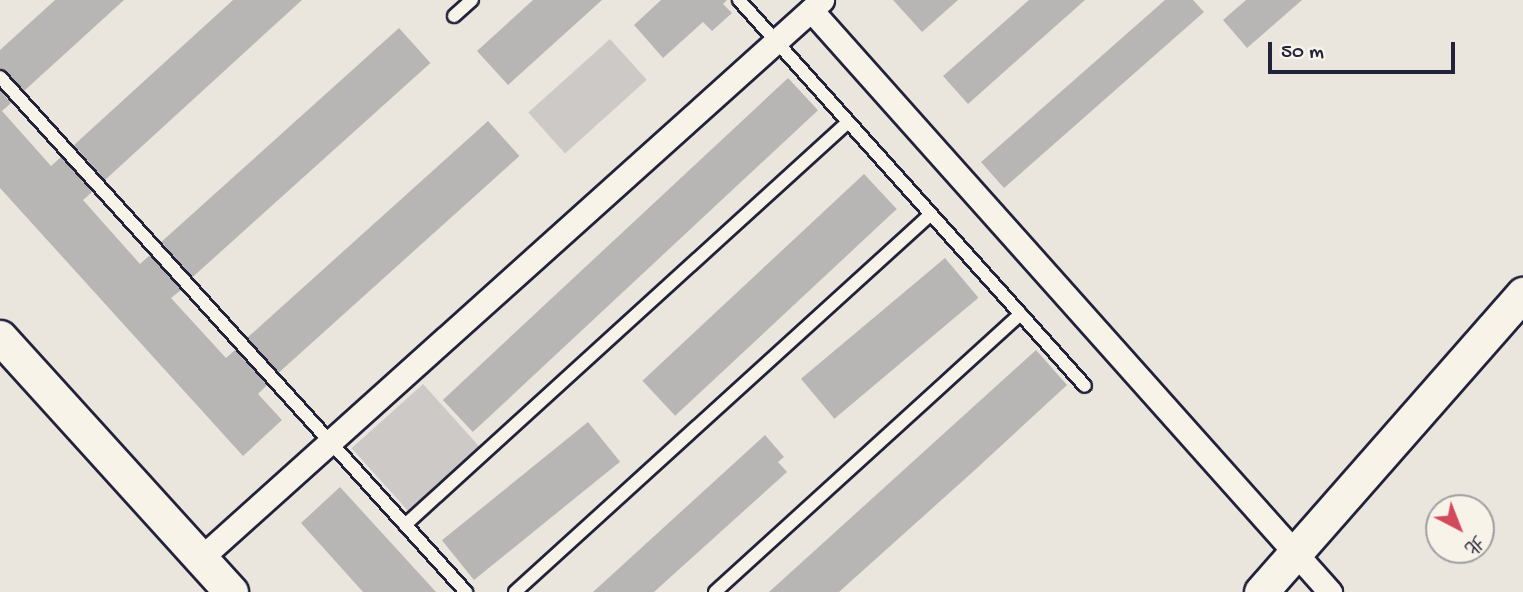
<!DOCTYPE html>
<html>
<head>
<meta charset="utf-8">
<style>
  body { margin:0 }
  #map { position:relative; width:1523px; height:592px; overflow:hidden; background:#eae6de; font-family:"Gochi Hand","LXGW WenKai TC",sans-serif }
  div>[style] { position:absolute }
  .green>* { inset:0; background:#cdc9c6; transform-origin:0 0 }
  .building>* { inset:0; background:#b8b6b5; transform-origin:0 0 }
  .roads { filter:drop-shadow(2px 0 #22223b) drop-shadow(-2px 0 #22223b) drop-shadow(0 2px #22223b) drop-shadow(0 -2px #22223b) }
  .lane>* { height:12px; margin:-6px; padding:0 6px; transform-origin:6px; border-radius:6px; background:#f7f3e8 }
  .street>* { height:23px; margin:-11.5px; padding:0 11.5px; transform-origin:11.5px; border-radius:11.5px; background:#f7f3e8 }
  .secondary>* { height:33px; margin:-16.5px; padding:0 16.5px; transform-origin:16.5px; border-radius:16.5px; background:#f7f3e8 }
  span { translate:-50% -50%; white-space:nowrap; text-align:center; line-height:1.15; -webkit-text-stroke:5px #f7f3e8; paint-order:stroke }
  .north { position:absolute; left:1425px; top:494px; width:70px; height:70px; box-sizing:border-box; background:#f7f3e8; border:2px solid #a29fa3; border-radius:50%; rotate:138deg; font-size:19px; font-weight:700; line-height:28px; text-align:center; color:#22223b }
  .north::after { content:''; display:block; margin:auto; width:24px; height:32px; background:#d1495b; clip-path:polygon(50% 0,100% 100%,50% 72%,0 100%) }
  .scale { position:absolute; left:1268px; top:42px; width:187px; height:32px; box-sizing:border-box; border:4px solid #22223b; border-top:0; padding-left:9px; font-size:21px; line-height:24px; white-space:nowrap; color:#22223b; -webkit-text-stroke:5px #f7f3e8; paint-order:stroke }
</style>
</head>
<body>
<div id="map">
  <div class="green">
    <i style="left:610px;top:39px;width:55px;height:110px;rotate:48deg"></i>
    <i style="left:423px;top:384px;width:85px;height:96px;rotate:48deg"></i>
  </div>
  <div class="building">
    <i style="clip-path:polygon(55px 0,124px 0,24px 91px,0 68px,0 50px)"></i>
    <i style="clip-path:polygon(233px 0,302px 0,105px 180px,74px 145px)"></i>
    <i style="clip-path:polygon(533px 0,602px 0,508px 85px,477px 51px)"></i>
    <i style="clip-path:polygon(661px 0,727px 0,723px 4px,732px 13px,712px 31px,703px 22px,663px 58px,634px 25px)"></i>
    <i style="clip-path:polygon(893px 0,958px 0,922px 32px)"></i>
    <i style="clip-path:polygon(1029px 0,1085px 0,968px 104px,943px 76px)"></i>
    <i style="clip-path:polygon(1165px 0,1193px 0,1204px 12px,1004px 188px,981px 162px)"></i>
    <i style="clip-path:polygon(1246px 0,1302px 0,1247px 48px,1223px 20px)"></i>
    <i style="left:399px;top:28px;width:47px;height:320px;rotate:48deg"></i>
    <i style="left:788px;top:78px;width:44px;height:472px;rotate:47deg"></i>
    <i style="clip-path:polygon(0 90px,11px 103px,2px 111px,51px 166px,61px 157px,92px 192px,83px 200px,140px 264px,150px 255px,181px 290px,171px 298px,226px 358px,235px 350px,267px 385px,258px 394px,282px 420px,243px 456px,0 188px)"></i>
    <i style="left:488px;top:121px;width:47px;height:324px;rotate:48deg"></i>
    <i style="left:864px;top:174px;width:48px;height:303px;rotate:47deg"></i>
    <i style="left:945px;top:258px;width:52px;height:188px;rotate:50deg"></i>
    <i style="clip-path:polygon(1036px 350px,1067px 385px,976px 469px,839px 592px,769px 592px)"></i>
    <i style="left:588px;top:422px;width:51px;height:188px;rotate:51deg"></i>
    <i style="clip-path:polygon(765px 435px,784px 457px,778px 462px,787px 472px,654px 592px,593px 592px)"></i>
    <i style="clip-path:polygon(340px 487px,436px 592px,363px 592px,301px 523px)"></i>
  </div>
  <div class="roads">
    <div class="lane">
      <i style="left:739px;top:0;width:518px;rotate:48.13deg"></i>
      <i style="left:454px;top:16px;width:24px;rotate:-42deg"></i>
      <i style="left:0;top:77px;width:695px;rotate:47.86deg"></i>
      <i style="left:405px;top:525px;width:599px;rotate:-42.29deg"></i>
      <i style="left:515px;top:592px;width:562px;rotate:-42.26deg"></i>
      <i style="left:715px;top:592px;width:413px;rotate:-42.3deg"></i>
    </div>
    <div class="street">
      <i style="left:811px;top:10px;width:780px;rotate:48.27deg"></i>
      <i style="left:201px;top:558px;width:835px;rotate:-41.94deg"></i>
    </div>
    <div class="secondary">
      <i style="left:0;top:337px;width:344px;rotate:47.8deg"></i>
      <i style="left:1261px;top:592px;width:397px;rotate:-48.7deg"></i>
    </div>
  </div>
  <div class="north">北</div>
  <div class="scale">50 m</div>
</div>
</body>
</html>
